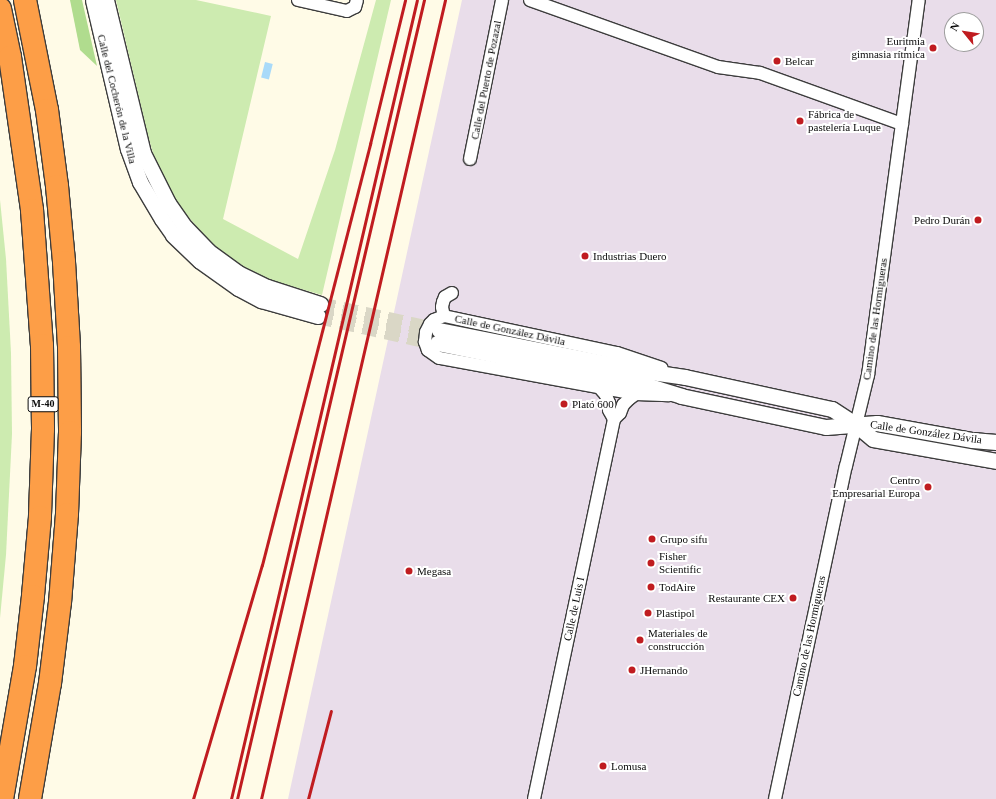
<!DOCTYPE html>
<html>
<head>
<meta charset="utf-8">
<style>
  body { margin:0 }
  #map { position:relative; width:996px; height:799px; overflow:hidden; background:#fffbe7; font-family:"Times New Roman",serif }
  div>[style] { position:absolute }
  .industrial>* { inset:0; background:#e9ddea }
  .green>* { inset:0; background:#cdebb0 }
  .forest>* { inset:0; background:#b0dc8e }
  .water>* { inset:0; background:#a9daf9; transform-origin:0 0 }
  .tertiary-tunnel>* { height:15px; margin-top:-7.5px; transform-origin:0; background:repeating-linear-gradient(90deg,#dad7c6 0 15px,transparent 0 23px) }
  .roads { filter:drop-shadow(1px 0 #3d3d3d) drop-shadow(-1px 0 #3d3d3d) drop-shadow(0 1px #3d3d3d) drop-shadow(0 -1px #3d3d3d) }
  .minor>* { height:12px; margin:-6px; padding:0 6px; transform-origin:6px; border-radius:6px; background:#fff }
  .tertiary>* { height:15px; margin:-7.5px; padding:0 7.5px; transform-origin:7.5px; border-radius:7.5px; background:#fff }
  .motorway>* { height:22px; margin:-11px; padding:0 11px; transform-origin:11px; border-radius:11px; background:#fd9e47 }
  .rail>* { height:3px; margin:-1.5px; padding:0 1.5px; transform-origin:1.5px; border-radius:1.5px; background:#c01c20 }
  .dots>* { width:11px; height:11px; translate:-50% -50%; box-sizing:border-box; border:2px solid #fff; border-radius:50% }
  span { translate:-50% -50%; white-space:nowrap; text-align:center; line-height:1.15; -webkit-text-stroke:4px #fff; paint-order:stroke }
  .shield-label span { padding:1px 3px; background:#fff; border:1px solid; border-radius:3px; -webkit-text-stroke-width:0 }
  .shield-label { font-size:10px; color:#0a0a0a; font-weight:700 }
  .poi-label { font-size:11px; color:#0a0a0a }
  .right { translate:-100% -50%; text-align:right }
  .left { translate:0 -50%; text-align:left }
  .street-label { font-size:11px; color:#0a0a0a }
  .north { position:absolute; left:944px; top:12px; width:40px; height:40px; box-sizing:border-box; background:#fff; border:1px solid #9d9d9d; border-radius:50%; rotate:300deg; font-size:11px; font-weight:700; line-height:16px; text-align:center; color:#0a0a0a }
  .north::after { content:''; display:block; margin:auto; width:14px; height:18px; background:#c01c20; clip-path:polygon(50% 0,100% 100%,50% 72%,0 100%) }
</style>
</head>
<body>
<div id="map">
  <div class="industrial">
    <i style="clip-path:polygon(evenodd,462px 0,996px 0,996px 799px,288px 799px,462px 0,952px 20px,976px 20px,976px 44px,952px 44px,952px 20px)"></i>
  </div>
  <div class="green">
    <i style="clip-path:polygon(116px 0,196px 0,271px 16px,223px 219px,298px 259px,335px 150px,376px 0,391px 0,322px 295px,270px 280px,248px 269px,226px 255px,209px 241px,180px 207px,168px 187px,155px 160px,147px 132px)"></i>
    <i style="clip-path:polygon(0 200px,6px 259px,11px 353px,12px 434px,6px 555px,0 618px)"></i>
  </div>
  <div class="forest">
    <i style="clip-path:polygon(70px 0,82px 0,97px 66px,80px 50px)"></i>
  </div>
  <div class="water">
    <i style="left:265px;top:62px;width:8px;height:16px;rotate:14deg"></i>
  </div>
  <div class="tertiary-tunnel">
    <i style="left:320px;top:304px;width:122px;rotate:12.3deg"></i>
    <i style="left:318px;top:316px;width:122px;rotate:12.8deg"></i>
  </div>
  <div class="roads">
    <div class="minor">
      <i style="left:298px;top:0;width:50px;rotate:12.7deg"></i>
      <i style="left:347px;top:11px;width:9px;rotate:-27deg"></i>
      <i style="left:355px;top:7px;width:7px;rotate:-74deg"></i>
      <i style="left:530px;top:0;width:200px;rotate:19.6deg"></i>
      <i style="left:718px;top:67px;width:42px;rotate:8.1deg"></i>
      <i style="left:760px;top:73px;width:151px;rotate:19.8deg"></i>
      <i style="left:470px;top:159px;width:162px;rotate:-78.6deg"></i>
      <i style="left:444px;top:316px;width:9px;rotate:-103deg"></i>
      <i style="left:442px;top:307px;width:5px;rotate:-79deg"></i>
      <i style="left:443px;top:302px;width:5px;rotate:-68deg"></i>
      <i style="left:445px;top:297px;width:8px;rotate:-30deg"></i>
      <i style="left:636px;top:394px;width:200px;rotate:-169.6deg"></i>
      <i style="left:439px;top:358px;width:14px;rotate:-144deg"></i>
      <i style="left:428px;top:350px;width:9px;rotate:-111deg"></i>
      <i style="left:425px;top:342px;width:10px;rotate:-84deg"></i>
      <i style="left:426px;top:332px;width:9px;rotate:-63deg"></i>
      <i style="left:430px;top:324px;width:6px;rotate:-45deg"></i>
      <i style="left:434px;top:320px;width:11px;rotate:-22deg"></i>
      <i style="left:444px;top:316px;width:177px;rotate:12.1deg"></i>
      <i style="left:617px;top:353px;width:47px;rotate:18.4deg"></i>
      <i style="left:614px;top:419px;width:8px;rotate:-45deg"></i>
      <i style="left:620px;top:413px;width:9px;rotate:-69deg"></i>
      <i style="left:623px;top:405px;width:8px;rotate:-45deg"></i>
      <i style="left:629px;top:399px;width:9px;rotate:-36deg"></i>
      <i style="left:636px;top:394px;width:33px;rotate:2deg"></i>
      <i style="left:534px;top:799px;width:388px;rotate:-78.1deg"></i>
      <i style="left:614px;top:419px;width:10px;rotate:-119deg"></i>
      <i style="left:609px;top:410px;width:7px;rotate:-90deg"></i>
      <i style="left:609px;top:403px;width:9px;rotate:-111deg"></i>
      <i style="left:606px;top:395px;width:9px;rotate:-131deg"></i>
      <i style="left:775px;top:799px;width:340px;rotate:-78deg"></i>
      <i style="left:846px;top:466px;width:94px;rotate:-76.4deg"></i>
      <i style="left:868px;top:375px;width:378px;rotate:-82.3deg"></i>
    </div>
    <div class="tertiary">
      <i style="left:93px;top:0;width:153px;rotate:76.8deg"></i>
      <i style="left:128px;top:149px;width:35px;rotate:70deg"></i>
      <i style="left:140px;top:182px;width:43px;rotate:59.3deg"></i>
      <i style="left:162px;top:219px;width:19px;rotate:55deg"></i>
      <i style="left:173px;top:235px;width:37px;rotate:44deg"></i>
      <i style="left:200px;top:261px;width:47px;rotate:35.4deg"></i>
      <i style="left:238px;top:288px;width:26px;rotate:28deg"></i>
      <i style="left:261px;top:300px;width:59px;rotate:15.7deg"></i>
      <i style="left:106px;top:0;width:157px;rotate:76.4deg"></i>
      <i style="left:143px;top:153px;width:56px;rotate:63.4deg"></i>
      <i style="left:168px;top:203px;width:29px;rotate:55deg"></i>
      <i style="left:185px;top:227px;width:33px;rotate:46deg"></i>
      <i style="left:208px;top:251px;width:37px;rotate:36deg"></i>
      <i style="left:238px;top:273px;width:32px;rotate:26deg"></i>
      <i style="left:267px;top:287px;width:56px;rotate:17.8deg"></i>
      <i style="left:439px;top:330px;width:209px;rotate:11.3deg"></i>
      <i style="left:644px;top:371px;width:41px;rotate:8.3deg"></i>
      <i style="left:685px;top:377px;width:150px;rotate:12.3deg"></i>
      <i style="left:832px;top:409px;width:27px;rotate:33deg"></i>
      <i style="left:855px;top:424px;width:23px;rotate:40deg"></i>
      <i style="left:873px;top:439px;width:125px;rotate:10.1deg"></i>
      <i style="left:437px;top:343px;width:216px;rotate:11.5deg"></i>
      <i style="left:649px;top:386px;width:34px;rotate:17deg"></i>
      <i style="left:681px;top:396px;width:148px;rotate:12.1deg"></i>
      <i style="left:826px;top:427px;width:51px;rotate:-4.5deg"></i>
      <i style="left:877px;top:423px;width:97px;rotate:10.1deg"></i>
      <i style="left:972px;top:440px;width:24px;rotate:5deg"></i>
    </div>
    <div class="motorway">
      <i style="left:25px;top:0;width:112px;rotate:78.7deg"></i>
      <i style="left:47px;top:110px;width:77px;rotate:82.5deg"></i>
      <i style="left:57px;top:186px;width:76px;rotate:84.7deg"></i>
      <i style="left:64px;top:262px;width:85px;rotate:86.6deg"></i>
      <i style="left:69px;top:347px;width:85px;rotate:89.3deg"></i>
      <i style="left:70px;top:432px;width:82px;rotate:92.1deg"></i>
      <i style="left:67px;top:514px;width:88px;rotate:94.5deg"></i>
      <i style="left:60px;top:602px;width:82px;rotate:97deg"></i>
      <i style="left:50px;top:683px;width:118px;rotate:99.8deg"></i>
      <i style="left:0;top:9px;width:49px;rotate:78.2deg"></i>
      <i style="left:10px;top:57px;width:155px;rotate:81.8deg"></i>
      <i style="left:32px;top:210px;width:135px;rotate:85.8deg"></i>
      <i style="left:42px;top:345px;width:84px;rotate:89.3deg"></i>
      <i style="left:43px;top:429px;width:88px;rotate:92deg"></i>
      <i style="left:40px;top:517px;width:79px;rotate:95.1deg"></i>
      <i style="left:33px;top:596px;width:70px;rotate:96.5deg"></i>
      <i style="left:25px;top:666px;width:135px;rotate:99.8deg"></i>
    </div>
  </div>
  <div class="rail">
    <i style="left:193px;top:799px;width:244px;rotate:-73.6deg"></i>
    <i style="left:262px;top:565px;width:435px;rotate:-75.6deg"></i>
    <i style="left:370px;top:144px;width:148px;rotate:-76.3deg"></i>
    <i style="left:231px;top:799px;width:820px;rotate:-76.9deg"></i>
    <i style="left:237px;top:799px;width:821px;rotate:-76.83deg"></i>
    <i style="left:261px;top:799px;width:820px;rotate:-77.03deg"></i>
    <i style="left:308px;top:799px;width:91px;rotate:-75.4deg"></i>
  </div>
  <div class="dots">
    <i style="left:933px;top:48px;background:#c01c20"></i>
    <i style="left:777px;top:61px;background:#c01c20"></i>
    <i style="left:800px;top:121px;background:#c01c20"></i>
    <i style="left:978px;top:220px;background:#c01c20"></i>
    <i style="left:585px;top:256px;background:#c01c20"></i>
    <i style="left:564px;top:404px;background:#c01c20"></i>
    <i style="left:928px;top:487px;background:#c01c20"></i>
    <i style="left:652px;top:539px;background:#c01c20"></i>
    <i style="left:651px;top:563px;background:#c01c20"></i>
    <i style="left:409px;top:571px;background:#c01c20"></i>
    <i style="left:651px;top:587px;background:#c01c20"></i>
    <i style="left:793px;top:598px;background:#c01c20"></i>
    <i style="left:648px;top:613px;background:#c01c20"></i>
    <i style="left:640px;top:640px;background:#c01c20"></i>
    <i style="left:632px;top:670px;background:#c01c20"></i>
    <i style="left:603px;top:766px;background:#c01c20"></i>
  </div>
  <div class="shield-label">
    <span style="left:43px;top:404px">M-40</span>
  </div>
  <div class="poi-label">
    <span class="right" style="left:925px;top:48px">Euritmia<br>gimnasia rítmica</span>
    <span class="left" style="left:785px;top:61px">Belcar</span>
    <span class="left" style="left:808px;top:121px">Fábrica de<br>pastelería Luque</span>
    <span class="right" style="left:970px;top:220px">Pedro Durán</span>
    <span class="left" style="left:593px;top:256px">Industrias Duero</span>
    <span class="left" style="left:572px;top:404px">Plató 600</span>
    <span class="right" style="left:920px;top:487px">Centro<br>Empresarial Europa</span>
    <span class="left" style="left:660px;top:539px">Grupo sifu</span>
    <span class="left" style="left:659px;top:563px">Fisher<br>Scientific</span>
    <span class="left" style="left:417px;top:571px">Megasa</span>
    <span class="left" style="left:659px;top:587px">TodAire</span>
    <span class="right" style="left:785px;top:598px">Restaurante CEX</span>
    <span class="left" style="left:656px;top:613px">Plastipol</span>
    <span class="left" style="left:648px;top:640px">Materiales de<br>construcción</span>
    <span class="left" style="left:640px;top:670px">JHernando</span>
    <span class="left" style="left:611px;top:766px">Lomusa</span>
  </div>
  <div class="street-label">
    <span style="left:486px;top:80px;rotate:-79deg">Calle del Puerto de Pozazal</span>
    <span style="left:117px;top:99px;rotate:76deg">Calle del Cocherón de la Villa</span>
    <span style="left:875px;top:319px;rotate:-82deg">Camino de las Hormigueras</span>
    <span style="left:510px;top:330px;rotate:12deg">Calle de González Dávila</span>
    <span style="left:926px;top:432px;rotate:8deg">Calle de González Dávila</span>
    <span style="left:574px;top:609px;rotate:-78deg">Calle de Luis I</span>
    <span style="left:809px;top:636px;rotate:-78deg">Camino de las Hormigueras</span>
  </div>
  <div class="north">N</div>
</div>
</body>
</html>
